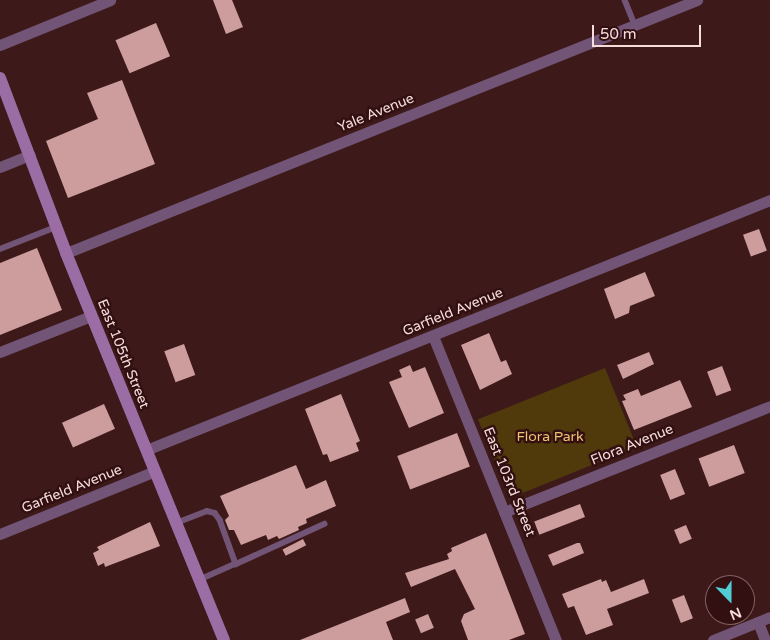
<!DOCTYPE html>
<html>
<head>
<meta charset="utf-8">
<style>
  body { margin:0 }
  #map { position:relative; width:770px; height:640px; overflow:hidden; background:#3d191a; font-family:"Varela Round",sans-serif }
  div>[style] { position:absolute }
  .green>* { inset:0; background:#503a0c; transform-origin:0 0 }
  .building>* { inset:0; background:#cc9d9c; transform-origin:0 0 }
  .lane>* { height:5.5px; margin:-2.75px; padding:0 2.75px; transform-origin:2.75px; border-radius:2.75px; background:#715476 }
  .street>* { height:11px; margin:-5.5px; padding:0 5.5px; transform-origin:5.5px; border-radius:5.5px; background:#715476 }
  .secondary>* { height:12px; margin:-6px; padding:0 6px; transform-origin:6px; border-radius:6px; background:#9b6da4 }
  span { translate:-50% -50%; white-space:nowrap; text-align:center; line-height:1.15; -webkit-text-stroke:5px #321011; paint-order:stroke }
  .street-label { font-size:14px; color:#f6dddc }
  .park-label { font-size:14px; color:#f1c371 }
  .north { position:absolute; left:705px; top:575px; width:50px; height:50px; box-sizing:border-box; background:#321011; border:1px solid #806262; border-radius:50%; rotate:158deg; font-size:14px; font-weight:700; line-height:20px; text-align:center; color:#f6dddc }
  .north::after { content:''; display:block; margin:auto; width:18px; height:22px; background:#51ccd3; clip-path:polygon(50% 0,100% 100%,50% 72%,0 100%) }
  .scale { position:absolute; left:592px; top:25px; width:109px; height:22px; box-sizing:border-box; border:2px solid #f6dddc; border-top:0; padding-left:6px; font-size:15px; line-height:18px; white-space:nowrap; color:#f6dddc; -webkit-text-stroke:4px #321011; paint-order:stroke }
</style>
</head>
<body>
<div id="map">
  <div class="green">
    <i style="left:605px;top:368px;width:85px;height:137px;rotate:68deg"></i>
  </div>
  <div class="building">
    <i style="clip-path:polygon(213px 0,232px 0,243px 27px,226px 34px)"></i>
    <i style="left:156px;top:23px;width:36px;height:44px;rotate:67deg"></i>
    <i style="clip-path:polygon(122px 80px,155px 164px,68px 198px,46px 141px,98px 119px,87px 93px)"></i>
    <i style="left:759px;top:229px;width:23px;height:17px;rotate:70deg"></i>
    <i style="clip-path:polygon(37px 248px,62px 310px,0 335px,0 263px)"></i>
    <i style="clip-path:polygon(645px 272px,655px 296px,630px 306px,629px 313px,615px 319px,604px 289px)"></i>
    <i style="clip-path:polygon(489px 333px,501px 362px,506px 360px,512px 374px,480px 390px,461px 345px)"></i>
    <i style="left:184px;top:344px;width:33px;height:21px;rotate:70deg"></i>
    <i style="clip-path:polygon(649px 352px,654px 364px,623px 379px,617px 365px)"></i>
    <i style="clip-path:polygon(410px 365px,413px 372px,425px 367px,444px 413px,409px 428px,389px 382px,402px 377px,399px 370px)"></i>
    <i style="left:722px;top:366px;width:26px;height:16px;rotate:69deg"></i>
    <i style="clip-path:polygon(680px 380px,692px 407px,634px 430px,622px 401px,626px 400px,623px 395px,638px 389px,641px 396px)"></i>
    <i style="clip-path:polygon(341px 394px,360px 441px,356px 443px,359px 451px,330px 462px,327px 454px,323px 455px,305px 409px)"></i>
    <i style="left:104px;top:404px;width:27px;height:46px;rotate:66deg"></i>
    <i style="left:457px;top:433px;width:36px;height:64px;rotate:69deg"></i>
    <i style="left:734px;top:445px;width:30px;height:38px;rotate:69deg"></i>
    <i style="clip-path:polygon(296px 465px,306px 489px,326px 480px,336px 506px,306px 519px,307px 523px,298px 527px,299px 530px,279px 539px,277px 536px,268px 540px,266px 535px,241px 545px,234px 530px,229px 530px,225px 520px,229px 516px,220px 496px)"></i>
    <i style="left:675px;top:469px;width:27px;height:16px;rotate:68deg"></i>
    <i style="left:580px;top:504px;width:14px;height:49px;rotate:69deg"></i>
    <i style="clip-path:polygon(150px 522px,160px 546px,105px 567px,104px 563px,98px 566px,93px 553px,99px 550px,97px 547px)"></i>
    <i style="left:686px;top:525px;width:15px;height:13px;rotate:67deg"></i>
    <i style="clip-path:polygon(486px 533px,525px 634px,509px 640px,468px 640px,461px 621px,464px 614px,475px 609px,455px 569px,411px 587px,405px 573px,449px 559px,447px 554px,452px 551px,451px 548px)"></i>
    <i style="left:303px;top:539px;width:7px;height:23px;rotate:63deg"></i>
    <i style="clip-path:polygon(577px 543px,580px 543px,584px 553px,553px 566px,548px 555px)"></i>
    <i style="clip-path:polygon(601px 579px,602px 582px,606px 580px,611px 592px,644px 579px,649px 593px,607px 609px,613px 625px,586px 635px,574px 606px,568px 608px,562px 594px)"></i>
    <i style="left:684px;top:595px;width:25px;height:13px;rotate:69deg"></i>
    <i style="clip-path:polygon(405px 598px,410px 612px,386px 622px,393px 640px,300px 640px)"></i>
    <i style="left:428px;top:614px;width:15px;height:14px;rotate:67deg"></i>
  </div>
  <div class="lane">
    <i style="left:625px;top:0;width:27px;rotate:68deg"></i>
    <i style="left:0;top:249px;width:60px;rotate:-21.4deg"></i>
    <i style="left:176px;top:523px;width:33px;rotate:-21deg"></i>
    <i style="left:207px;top:511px;width:8px;rotate:14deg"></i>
    <i style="left:215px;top:513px;width:9px;rotate:54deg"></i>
    <i style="left:220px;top:520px;width:47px;rotate:70deg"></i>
    <i style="left:236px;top:564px;width:39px;rotate:156deg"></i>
    <i style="left:236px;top:564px;width:97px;rotate:-24.4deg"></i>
  </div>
  <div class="street">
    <i style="left:0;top:45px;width:119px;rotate:-22.2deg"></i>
    <i style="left:0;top:167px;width:32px;rotate:-22deg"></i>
    <i style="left:66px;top:253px;width:680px;rotate:-21.85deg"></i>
    <i style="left:433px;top:336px;width:328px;rotate:68deg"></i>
    <i style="left:0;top:352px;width:98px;rotate:-21.6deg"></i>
    <i style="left:146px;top:450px;width:672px;rotate:-21.83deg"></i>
    <i style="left:504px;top:512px;width:286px;rotate:-21.7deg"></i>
    <i style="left:0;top:534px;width:167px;rotate:-22.1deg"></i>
    <i style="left:758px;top:622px;width:19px;rotate:69deg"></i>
    <i style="left:713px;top:640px;width:61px;rotate:-22deg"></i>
  </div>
  <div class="secondary">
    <i style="left:0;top:78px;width:187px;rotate:69.3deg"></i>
    <i style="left:66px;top:253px;width:418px;rotate:67.8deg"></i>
  </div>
  <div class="street-label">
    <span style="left:376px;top:113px;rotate:-22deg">Yale Avenue</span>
    <span style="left:453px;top:312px;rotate:-22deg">Garfield Avenue</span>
    <span style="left:123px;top:354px;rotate:68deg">East 105th Street</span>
    <span style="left:632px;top:445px;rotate:-22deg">Flora Avenue</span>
    <span style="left:509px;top:482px;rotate:68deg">East 103rd Street</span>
    <span style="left:72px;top:489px;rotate:-22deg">Garfield Avenue</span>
  </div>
  <div class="park-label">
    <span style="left:550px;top:437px">Flora Park</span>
  </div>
  <div class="north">N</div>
  <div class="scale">50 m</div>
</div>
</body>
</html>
